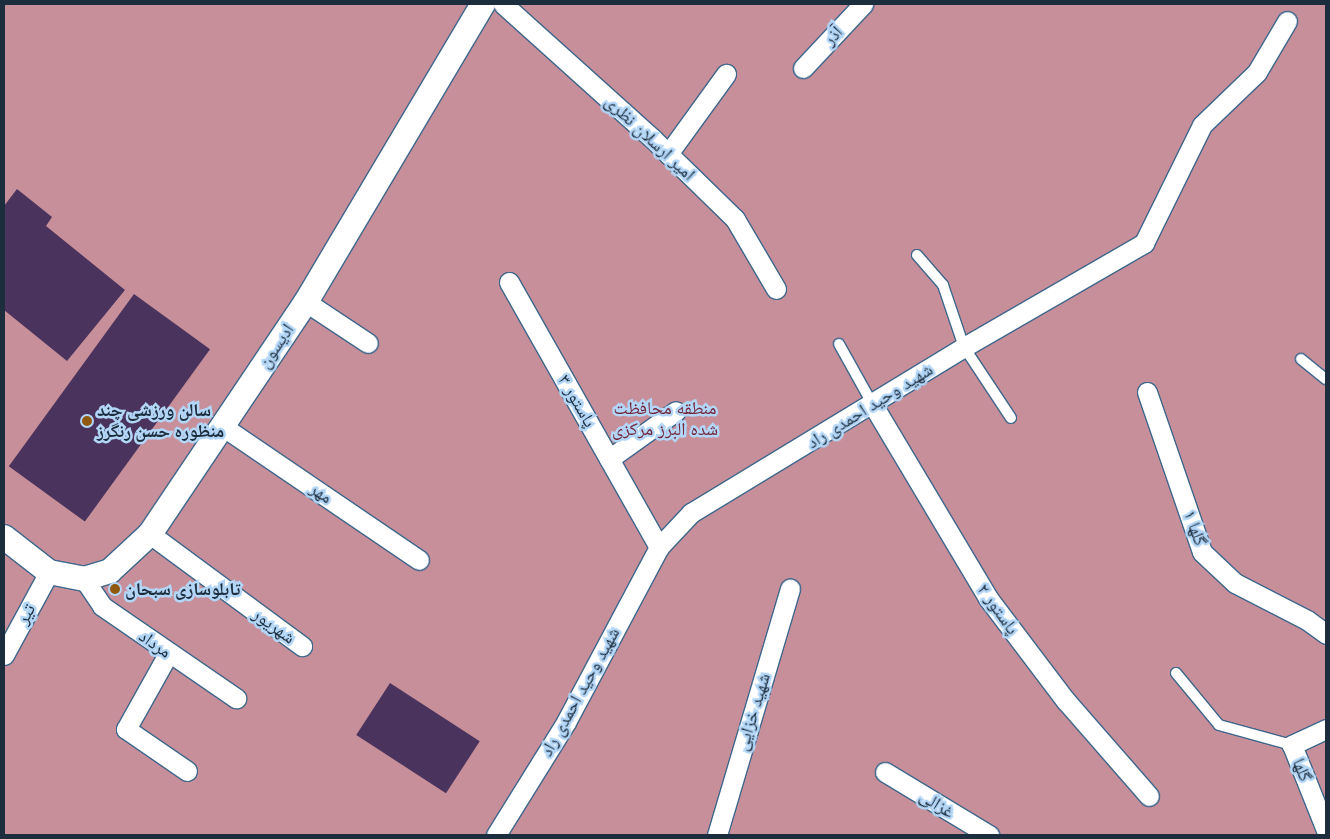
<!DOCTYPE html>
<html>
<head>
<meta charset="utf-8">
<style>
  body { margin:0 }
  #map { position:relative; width:1330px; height:839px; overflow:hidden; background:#b3d6f7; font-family:"DM Sans","Noto Naskh Arabic",sans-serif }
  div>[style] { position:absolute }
  .green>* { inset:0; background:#c78f99; transform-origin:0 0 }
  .building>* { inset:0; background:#4a345d; transform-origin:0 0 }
  .roads { filter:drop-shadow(1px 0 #3f668b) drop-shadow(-1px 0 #3f668b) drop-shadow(0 1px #3f668b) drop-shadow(0 -1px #3f668b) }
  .service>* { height:10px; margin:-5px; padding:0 5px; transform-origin:5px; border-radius:5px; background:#fff }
  .minor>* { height:19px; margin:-9.5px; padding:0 9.5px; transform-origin:9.5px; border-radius:9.5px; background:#fff }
  .tertiary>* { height:24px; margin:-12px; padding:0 12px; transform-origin:12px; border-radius:12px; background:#fff }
  .dots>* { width:14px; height:14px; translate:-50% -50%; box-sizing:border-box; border:2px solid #b3d6f7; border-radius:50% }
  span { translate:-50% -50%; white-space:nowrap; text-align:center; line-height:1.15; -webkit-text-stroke:5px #b3d6f7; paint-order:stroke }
  .street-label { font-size:18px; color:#1c2d3d }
  .park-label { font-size:18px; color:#73253a }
  .poi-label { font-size:18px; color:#1c2d3d; font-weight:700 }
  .left { translate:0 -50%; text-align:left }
  .frame { position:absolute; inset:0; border:5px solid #1c2d3d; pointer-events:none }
</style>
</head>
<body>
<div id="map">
  <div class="green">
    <i style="left:4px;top:4px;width:1322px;height:831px"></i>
  </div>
  <div class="building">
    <i style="clip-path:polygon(17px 189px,52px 217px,46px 226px,125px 290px,67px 361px,4px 310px,4px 206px)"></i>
    <i style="left:134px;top:294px;width:94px;height:213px;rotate:36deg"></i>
    <i style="left:390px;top:683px;width:107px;height:62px;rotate:33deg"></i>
  </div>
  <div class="roads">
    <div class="service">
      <i style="left:917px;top:255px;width:40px;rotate:49deg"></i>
      <i style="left:943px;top:285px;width:65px;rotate:71.3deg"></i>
      <i style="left:964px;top:347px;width:85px;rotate:56.5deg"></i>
      <i style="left:839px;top:344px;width:70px;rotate:60.9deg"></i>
      <i style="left:1301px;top:359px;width:32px;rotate:39deg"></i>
      <i style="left:1176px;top:673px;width:67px;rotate:50.4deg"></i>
      <i style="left:1219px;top:725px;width:76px;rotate:15.3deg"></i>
    </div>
    <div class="minor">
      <i style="left:503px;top:4px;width:200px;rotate:42deg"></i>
      <i style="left:652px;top:138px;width:116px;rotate:44.3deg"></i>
      <i style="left:735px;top:219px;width:81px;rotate:59.6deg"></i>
      <i style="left:803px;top:68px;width:88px;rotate:-46.8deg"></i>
      <i style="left:668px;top:154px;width:99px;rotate:-54.1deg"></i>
      <i style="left:509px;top:282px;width:305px;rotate:60.5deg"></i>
      <i style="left:306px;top:302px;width:74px;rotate:33.5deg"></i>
      <i style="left:1147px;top:392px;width:169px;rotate:71deg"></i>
      <i style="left:1202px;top:552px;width:45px;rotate:43.2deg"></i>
      <i style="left:1235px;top:583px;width:81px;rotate:27.2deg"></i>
      <i style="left:1307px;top:620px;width:24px;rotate:36deg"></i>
      <i style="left:873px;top:405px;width:225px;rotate:59.2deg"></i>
      <i style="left:988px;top:598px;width:129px;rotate:52.9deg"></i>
      <i style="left:1066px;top:701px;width:126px;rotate:48.9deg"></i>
      <i style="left:222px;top:426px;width:238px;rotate:34.2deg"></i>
      <i style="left:609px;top:459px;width:82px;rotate:-35.6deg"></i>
      <i style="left:150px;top:534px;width:189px;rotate:36.4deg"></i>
      <i style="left:84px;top:579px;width:32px;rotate:56deg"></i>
      <i style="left:102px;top:606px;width:163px;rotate:34.5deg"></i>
      <i style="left:168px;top:654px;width:86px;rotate:119.2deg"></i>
      <i style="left:126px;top:729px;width:74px;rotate:34.5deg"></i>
      <i style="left:4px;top:655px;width:94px;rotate:-61.5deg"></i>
      <i style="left:1326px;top:729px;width:38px;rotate:155deg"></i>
      <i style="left:1292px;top:745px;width:92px;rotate:68.2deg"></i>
      <i style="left:885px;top:772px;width:122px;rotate:31.2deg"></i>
      <i style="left:496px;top:835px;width:133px;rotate:-58.2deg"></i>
      <i style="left:566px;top:722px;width:198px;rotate:-62deg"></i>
      <i style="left:659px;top:547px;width:47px;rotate:-46.7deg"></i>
      <i style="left:691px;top:513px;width:320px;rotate:-31.3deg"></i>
      <i style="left:964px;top:347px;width:208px;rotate:-30deg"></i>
      <i style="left:1144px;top:243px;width:131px;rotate:-63.8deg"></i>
      <i style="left:1202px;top:125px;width:76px;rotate:-43.9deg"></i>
      <i style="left:1257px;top:72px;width:59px;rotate:-59.5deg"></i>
      <i style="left:717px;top:835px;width:257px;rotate:-73.5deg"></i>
    </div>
    <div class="tertiary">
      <i style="left:4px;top:537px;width:57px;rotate:37.9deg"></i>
      <i style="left:49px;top:572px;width:36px;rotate:11deg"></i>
      <i style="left:84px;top:579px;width:27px;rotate:-17deg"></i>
      <i style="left:110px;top:571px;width:54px;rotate:-42.8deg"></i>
      <i style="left:150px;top:534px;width:280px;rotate:-56.1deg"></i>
      <i style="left:306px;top:302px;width:347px;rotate:-59.3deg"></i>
    </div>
  </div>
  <div class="dots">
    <i style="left:87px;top:421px;background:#90590e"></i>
    <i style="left:115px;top:589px;background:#90590e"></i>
  </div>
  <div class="street-label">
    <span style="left:833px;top:36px;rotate:-47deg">آذر</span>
    <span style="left:650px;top:138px;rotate:43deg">امیر ارسلان نظری</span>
    <span style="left:276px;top:346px;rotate:-56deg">ادیسون</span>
    <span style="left:577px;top:401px;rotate:60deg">پاستور ۳</span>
    <span style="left:870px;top:406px;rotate:-32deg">شهید وحید احمدی راد</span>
    <span style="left:321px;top:493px;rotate:34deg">مهر</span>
    <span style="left:1195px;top:528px;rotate:70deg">گلها ۱</span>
    <span style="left:998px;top:609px;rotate:55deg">پاستور ۲</span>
    <span style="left:26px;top:614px;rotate:-61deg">تیر</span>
    <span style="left:274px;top:626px;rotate:36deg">شهریور</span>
    <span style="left:155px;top:644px;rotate:35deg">مرداد</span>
    <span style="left:580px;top:692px;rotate:-61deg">شهید وحید احمدی راد</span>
    <span style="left:753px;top:712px;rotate:-73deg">شهید خزایی</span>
    <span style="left:1302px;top:770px;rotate:68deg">گلها</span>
    <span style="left:937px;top:804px;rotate:32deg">غزالی</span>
  </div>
  <div class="park-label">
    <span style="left:665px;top:419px">منطقه محافظت<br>شده البرز مرکزی</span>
  </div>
  <div class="poi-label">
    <span class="left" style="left:97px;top:421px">سالن ورزشی چند<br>منظوره حسن رنگرز</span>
    <span class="left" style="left:125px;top:589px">تابلوسازی سبحان</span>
  </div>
  <div class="frame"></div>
</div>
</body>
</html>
